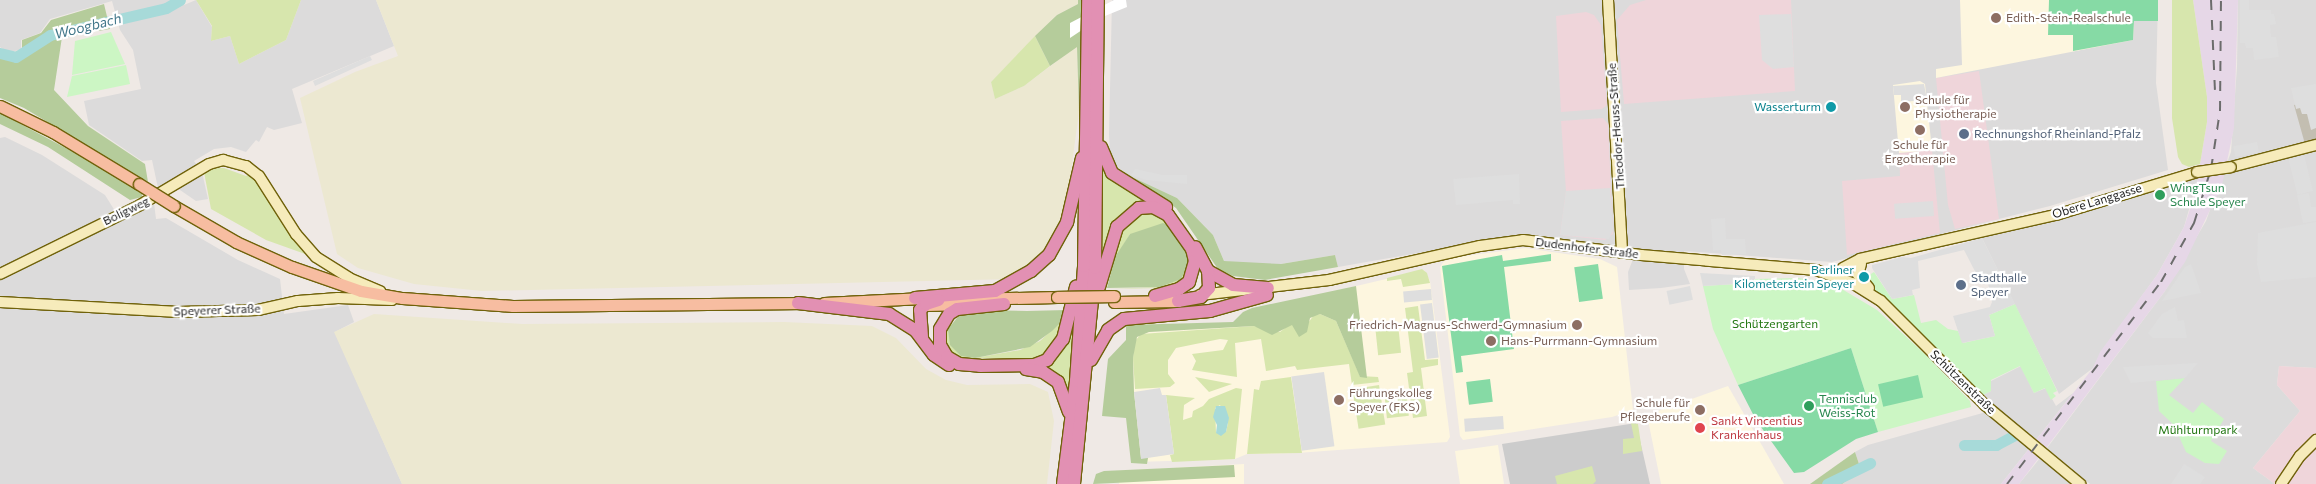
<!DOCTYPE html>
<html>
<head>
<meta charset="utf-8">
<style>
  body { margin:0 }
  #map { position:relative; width:2316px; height:484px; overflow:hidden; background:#efe9e5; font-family:Commissioner,sans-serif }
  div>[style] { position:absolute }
  .residential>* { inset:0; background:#dcdbdb }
  .commercial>* { inset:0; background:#efd5da }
  .industrial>* { inset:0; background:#e6d7e7 }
  .education>* { inset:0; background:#fdf6df }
  .religious>* { inset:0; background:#ccc }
  .construction>* { inset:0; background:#c3beb1 }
  .farmland>* { inset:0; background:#ece8d1 }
  .grass>* { inset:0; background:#d7e6ad; transform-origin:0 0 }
  .forest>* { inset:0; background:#b5cc9b }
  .park>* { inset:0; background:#ccf6c4 }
  .pitch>* { inset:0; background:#86daa5; transform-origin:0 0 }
  .parking>* { inset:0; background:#dedede; transform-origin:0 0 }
  .water>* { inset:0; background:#a7dad9 }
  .pier>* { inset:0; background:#fff }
  .river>* { height:11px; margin:-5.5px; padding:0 5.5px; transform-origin:5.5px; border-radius:5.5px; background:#a7dad9 }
  .roads { filter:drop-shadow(1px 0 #70620a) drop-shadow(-1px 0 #70620a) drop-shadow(0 1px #70620a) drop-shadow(0 -1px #70620a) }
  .secondary>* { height:10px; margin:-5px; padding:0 5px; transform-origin:5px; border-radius:5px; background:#f6ebbb }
  .primary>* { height:11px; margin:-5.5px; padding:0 5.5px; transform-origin:5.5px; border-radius:5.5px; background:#f7bda1 }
  .highway>* { height:12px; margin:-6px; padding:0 6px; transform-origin:6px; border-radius:6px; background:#e290b3 }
  .rail>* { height:2px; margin-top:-1px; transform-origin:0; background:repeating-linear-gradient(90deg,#6c6c6c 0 10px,transparent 0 20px) }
  .bridges { filter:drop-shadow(1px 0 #70620a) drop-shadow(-1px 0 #70620a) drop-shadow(0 1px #70620a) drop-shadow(0 -1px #70620a) }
  .secondary-bridge>* { height:10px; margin:-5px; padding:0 5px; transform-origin:5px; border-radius:5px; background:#f6ebbb }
  .primary-bridge>* { height:11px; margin:-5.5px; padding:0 5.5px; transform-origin:5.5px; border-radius:5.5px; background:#f7bda1 }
  .dots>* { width:14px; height:14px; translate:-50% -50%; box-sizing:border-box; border:2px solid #fff; border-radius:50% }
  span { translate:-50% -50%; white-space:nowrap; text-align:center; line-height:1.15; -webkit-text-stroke:4.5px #fff; paint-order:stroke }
  .education-label { font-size:12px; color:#785e54 }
  .left { translate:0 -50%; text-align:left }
  .right { translate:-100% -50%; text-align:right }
  .culture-label { font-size:12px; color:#0d838f }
  .street-label { font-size:12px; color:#1e1e1e }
  .service-label { font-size:12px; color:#4e5e75 }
  .leisure-label { font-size:12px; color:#27864d }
  .park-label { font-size:12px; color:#271 }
  .health-label { font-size:12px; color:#be3a42 }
  .water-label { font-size:14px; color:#43788b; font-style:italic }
</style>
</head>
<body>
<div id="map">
  <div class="residential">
    <i style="clip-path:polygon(0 0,182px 0,184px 5px,196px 0,212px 27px,211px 41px,230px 36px,239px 64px,286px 40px,301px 0,376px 0,394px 46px,292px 89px,302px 123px,274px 130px,267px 127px,259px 142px,256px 140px,246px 152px,231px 147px,214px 149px,194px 161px,202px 172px,208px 199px,196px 201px,180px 190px,174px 179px,158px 188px,152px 160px,142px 161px,89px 125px,84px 101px,141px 89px,133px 50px,120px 30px,112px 1px,50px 19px,40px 33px,21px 40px,21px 50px,7px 52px,0 47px)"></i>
    <i style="clip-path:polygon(1112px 0,2158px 0,2156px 83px,2168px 170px,2050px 206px,1832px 262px,1684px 251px,1684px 269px,1690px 284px,1661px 288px,1629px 290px,1628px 272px,1635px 254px,1498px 239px,1338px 267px,1335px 255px,1281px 264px,1241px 264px,1224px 261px,1213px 235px,1177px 198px,1131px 177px,1115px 165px,1110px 153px,1109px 134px)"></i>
    <i style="clip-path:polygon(2238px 0,2316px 0,2316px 368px,2279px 366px,2277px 385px,2300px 411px,2253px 468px,2275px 484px,2090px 484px,2047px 448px,2165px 291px,2206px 221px,2231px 152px,2237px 67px)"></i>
    <i style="clip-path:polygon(5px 137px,42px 155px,105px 195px,120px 219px,154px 203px,156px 219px,166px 218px,238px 260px,280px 279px,284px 314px,348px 305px,354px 322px,335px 332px,402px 484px,0 484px,0 138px)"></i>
    <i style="clip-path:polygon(2198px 178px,2184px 227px,2157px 275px,2101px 352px,2093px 368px,2059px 394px,1982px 238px,2049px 223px)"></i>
    <i style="clip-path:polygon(2021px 366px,2034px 393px,2046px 388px,2056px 406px,2073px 393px,2001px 484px,1842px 484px,1861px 470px,1855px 452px,1868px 445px,1997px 409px,1981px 396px,1991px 391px,1991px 381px)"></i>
    <i style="clip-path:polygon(2040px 458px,2055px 471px,2071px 484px,2019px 484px)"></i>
  </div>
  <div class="commercial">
    <i style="clip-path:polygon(1646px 0,1791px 0,1795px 91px,1624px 104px,1617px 20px,1630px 5px)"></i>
    <i style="clip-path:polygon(1586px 12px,1594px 15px,1601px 25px,1607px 105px,1602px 109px,1561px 112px,1556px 16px)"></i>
    <i style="clip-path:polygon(1979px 71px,1999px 219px,1955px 229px,1948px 205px,1936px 78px)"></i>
    <i style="clip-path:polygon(1603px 118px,1608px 124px,1613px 234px,1605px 240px,1560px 235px,1566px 191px,1561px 121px)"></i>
    <i style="clip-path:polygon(1932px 150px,1940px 233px,1847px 255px,1842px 181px,1900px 176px,1899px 153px)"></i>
    <i style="clip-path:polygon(2279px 366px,2316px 368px,2316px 484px,2275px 484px,2253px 468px,2300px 411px,2277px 385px)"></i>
  </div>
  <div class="industrial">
    <i style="clip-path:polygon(2193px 0,2238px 0,2234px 128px,2222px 185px,2185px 262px,2165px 291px,2019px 484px,2001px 484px,2093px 368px,2100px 352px,2157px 275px,2184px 227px,2195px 194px,2207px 122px,2207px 97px)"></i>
  </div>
  <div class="education">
    <i style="clip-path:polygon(1960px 0,2158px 0,2158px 21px,2134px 21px,2133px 40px,1936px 78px,1936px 69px,1962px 65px)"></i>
    <i style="clip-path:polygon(1920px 81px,1925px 84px,1932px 150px,1899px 153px,1893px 85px)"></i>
    <i style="clip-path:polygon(1525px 248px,1600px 259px,1617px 267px,1633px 410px,1612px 417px,1463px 440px,1460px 436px,1440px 267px,1444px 261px,1458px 257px)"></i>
    <i style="clip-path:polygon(1424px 270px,1430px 281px,1450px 437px,1447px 442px,1297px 453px,1247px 454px,1235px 459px,1135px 462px,1128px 329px,1255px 323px,1348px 288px)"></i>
    <i style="clip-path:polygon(1728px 386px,1784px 484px,1661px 484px,1647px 415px)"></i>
    <i style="clip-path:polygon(1498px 445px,1504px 484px,1460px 484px,1455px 451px)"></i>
    <i style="clip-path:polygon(1244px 464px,1244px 484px,1119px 484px,1119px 471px)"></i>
  </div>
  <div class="religious">
    <i style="clip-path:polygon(1636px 423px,1650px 484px,1510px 484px,1502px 444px)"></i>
  </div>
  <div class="construction">
    <i style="clip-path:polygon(2316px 100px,2316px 141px,2305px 144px,2294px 105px)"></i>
  </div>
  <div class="farmland">
    <i style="clip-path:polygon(376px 0,1078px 0,1078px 4px,1057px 15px,991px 82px,995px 99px,1024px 86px,1077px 46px,1079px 112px,1065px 215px,1044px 255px,1014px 279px,482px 291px,414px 284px,358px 268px,337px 254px,300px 98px,355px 72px,398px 56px)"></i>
    <i style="clip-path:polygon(374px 314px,522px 324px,784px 322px,872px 326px,896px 338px,926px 369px,946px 380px,967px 385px,1030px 384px,1048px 392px,1054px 421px,1047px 484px,402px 484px,334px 332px)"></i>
  </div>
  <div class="grass">
    <i style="clip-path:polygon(196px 0,301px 0,286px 40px,239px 64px,230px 36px,211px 41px,212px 26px)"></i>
    <i style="clip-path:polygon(2172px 0,2193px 0,2207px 97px,2207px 122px,2200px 164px,2189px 167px,2182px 164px,2178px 157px,2172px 118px)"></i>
    <i style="clip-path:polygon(1035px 36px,1050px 66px,1024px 86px,995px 99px,991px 82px)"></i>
    <i style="clip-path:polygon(1103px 165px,1155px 203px,1136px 205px,1100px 265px)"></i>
    <i style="clip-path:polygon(213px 168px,224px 168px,246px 176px,253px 172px,308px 255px,266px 240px,211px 209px,204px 172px)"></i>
    <i style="clip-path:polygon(1158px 212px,1189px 250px,1185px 278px,1168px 287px,1160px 288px,1107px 289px,1160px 287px,1130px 234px,1111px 266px,1116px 235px,1135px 213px)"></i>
    <i style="clip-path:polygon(1422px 269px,1427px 273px,1430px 283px,1403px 287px,1401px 279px,1387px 281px,1387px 278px)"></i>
    <i style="clip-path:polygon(1418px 306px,1425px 360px,1438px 359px,1438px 365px,1421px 368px,1427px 416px,1413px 418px,1407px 373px,1413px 372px,1405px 308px)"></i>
    <i style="clip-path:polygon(1074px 312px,1070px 398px,1064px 383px,1041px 367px)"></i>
    <i style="clip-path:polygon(1320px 314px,1336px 321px,1360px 376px,1378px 377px,1379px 382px,1352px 385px,1349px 364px,1297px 370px,1295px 366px,1266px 371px,1261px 339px,1235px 343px,1237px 377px,1192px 370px,1196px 361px,1192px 354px,1223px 350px,1228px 340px,1220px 339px,1176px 348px,1168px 360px,1168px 374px,1175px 383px,1170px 387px,1135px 389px,1133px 358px,1135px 341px,1141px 334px,1254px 326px,1280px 332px,1289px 325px,1308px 323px,1314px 315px)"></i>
    <i style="clip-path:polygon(1066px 317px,1047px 355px,1032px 359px,960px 358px,947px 348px,944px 341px,945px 328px,950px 322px,975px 358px,1020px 350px,1040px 341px)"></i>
    <i style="left:1398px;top:324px;width:29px;height:23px;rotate:84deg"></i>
    <i style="clip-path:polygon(1195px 377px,1232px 384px,1209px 392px)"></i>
    <i style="clip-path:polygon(1291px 377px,1302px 453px,1247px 454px,1254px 389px,1259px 390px,1261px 381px)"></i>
    <i style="left:1379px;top:385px;width:40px;height:27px;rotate:81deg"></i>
    <i style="clip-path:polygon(evenodd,1236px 388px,1242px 389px,1235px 459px,1172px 462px,1170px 455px,1174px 454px,1166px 395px,1195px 398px,1184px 405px,1183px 420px,1192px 417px,1193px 411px,1203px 406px,1209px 399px,1236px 388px,1220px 405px,1228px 423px,1226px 432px,1216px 433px,1215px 408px,1220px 405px)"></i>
    <i style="left:1406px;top:389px;width:27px;height:22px;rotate:84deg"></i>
    <i style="clip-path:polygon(1631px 423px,1638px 424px,1642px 451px,1623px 454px,1623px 439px,1634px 438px)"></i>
    <i style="clip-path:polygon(1592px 466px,1596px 481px,1593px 484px,1557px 484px,1555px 476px)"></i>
  </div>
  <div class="forest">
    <i style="clip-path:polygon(1078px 0,1082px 0,1079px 112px,1077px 47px,1050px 66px,1035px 36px,1057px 15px,1078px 4px)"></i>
    <i style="clip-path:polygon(104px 4px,110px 29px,62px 37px,54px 90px,88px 126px,145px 164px,148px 182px,24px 108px,0 98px,0 49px,8px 54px,22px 50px,22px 40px,41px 33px,51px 20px)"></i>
    <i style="clip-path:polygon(0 113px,107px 170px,142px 194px,142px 197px,130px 200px,48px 147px,0 124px)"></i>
    <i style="clip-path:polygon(1134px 178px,1177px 198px,1213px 235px,1224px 261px,1281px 264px,1335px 255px,1338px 267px,1265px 280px,1233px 276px,1218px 269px,1176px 208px)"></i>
    <i style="clip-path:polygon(1163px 223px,1170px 226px,1187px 250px,1189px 263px,1181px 279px,1160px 287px,1107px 288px,1115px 257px,1130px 234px)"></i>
    <i style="clip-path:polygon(1356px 286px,1367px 378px,1360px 377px,1336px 321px,1320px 314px,1310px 318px,1307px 332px,1299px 337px,1292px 325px,1272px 335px,1254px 326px,1149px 332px,1137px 337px,1133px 358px,1134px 392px,1141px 458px,1148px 458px,1147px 464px,1131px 463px,1126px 418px,1102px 416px,1108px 359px,1126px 340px,1126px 325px,1233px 322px,1243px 312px,1252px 308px)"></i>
    <i style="clip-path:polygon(977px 310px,1027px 311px,1067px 310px,1066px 317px,1052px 331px,1030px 347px,975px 358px,961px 356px,950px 345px,948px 329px,961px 313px)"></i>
    <i style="clip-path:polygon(1855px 452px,1861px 470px,1842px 484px,1810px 484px)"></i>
    <i style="clip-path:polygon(1234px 465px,1235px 477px,1093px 484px,1096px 474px,1104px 471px)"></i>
  </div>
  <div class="park">
    <i style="clip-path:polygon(111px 32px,125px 64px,72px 75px,75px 41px)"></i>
    <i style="clip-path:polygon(126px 65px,130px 84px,67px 97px,72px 76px)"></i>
    <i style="clip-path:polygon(1874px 272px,1892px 299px,1914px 295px,1921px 323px,1936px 320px,1948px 329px,1958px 331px,1963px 343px,1995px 336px,1989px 315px,2015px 304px,2048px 372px,2057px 391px,2053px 393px,2056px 396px,2051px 400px,2045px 388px,2034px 393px,2020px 366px,1991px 380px,1991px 391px,1981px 396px,1863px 279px)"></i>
    <i style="clip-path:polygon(1799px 278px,1835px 285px,1877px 310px,1928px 357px,1970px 401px,1971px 407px,1878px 432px,1851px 348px,1738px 385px,1713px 329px,1703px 286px,1753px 283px,1755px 279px)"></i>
    <i style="clip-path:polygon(2185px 378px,2169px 395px,2193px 413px,2202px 402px,2224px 419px,2211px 441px,2227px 451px,2219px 464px,2205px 463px,2186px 452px,2174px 425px,2159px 411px,2156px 381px)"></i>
  </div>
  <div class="pitch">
    <i style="clip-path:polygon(2049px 0,2158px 0,2158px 21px,2134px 21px,2133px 40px,2073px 51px,2073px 35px,2048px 35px)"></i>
    <i style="clip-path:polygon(1551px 254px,1551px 261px,1504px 267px,1514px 349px,1461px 356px,1463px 372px,1456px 373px,1442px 266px,1502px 255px,1503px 261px)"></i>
    <i style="left:1598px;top:264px;width:35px;height:24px;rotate:82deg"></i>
    <i style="clip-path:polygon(1851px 348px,1878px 432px,1856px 439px,1804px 472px,1794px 473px,1756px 420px,1738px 385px)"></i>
    <i style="left:1918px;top:375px;width:23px;height:41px;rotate:77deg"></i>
    <i style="left:1490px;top:379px;width:23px;height:24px;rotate:83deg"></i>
  </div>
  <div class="parking">
    <i style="clip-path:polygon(2240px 0,2249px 0,2249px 10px,2271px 10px,2271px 14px,2274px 14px,2276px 24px,2270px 25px,2271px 37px,2276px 37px,2279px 57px,2254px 60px,2253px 48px,2246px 48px,2245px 43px,2240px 43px)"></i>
    <i style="clip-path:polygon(1791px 14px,1794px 67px,1773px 69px,1762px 60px,1759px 15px)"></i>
    <i style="clip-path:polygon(370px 56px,372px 60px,315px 86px,313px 81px)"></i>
    <i style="clip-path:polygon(1924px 84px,1927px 100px,1901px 102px,1901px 95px,1894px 95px,1893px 86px)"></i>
    <i style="clip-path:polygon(2316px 84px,2316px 128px,2311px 130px,2307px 114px,2302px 114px,2300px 108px,2296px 109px,2291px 88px)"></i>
    <i style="left:2257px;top:142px;width:11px;height:24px;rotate:80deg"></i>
    <i style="left:2304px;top:155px;width:37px;height:16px;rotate:76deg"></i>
    <i style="clip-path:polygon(1135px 169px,1163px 175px,1187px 175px,1187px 184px,1146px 180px,1131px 175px)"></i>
    <i style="clip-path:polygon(1519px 174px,1520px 204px,1513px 204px,1513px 200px,1456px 205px,1453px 179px)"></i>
    <i style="clip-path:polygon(1610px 188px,1613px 230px,1609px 239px,1560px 235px,1566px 191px)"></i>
    <i style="clip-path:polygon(2309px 193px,2311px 207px,2316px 207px,2316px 221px,2303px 223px,2297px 195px)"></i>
    <i style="left:1933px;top:201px;width:15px;height:39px;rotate:86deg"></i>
    <i style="clip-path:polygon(1725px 218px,1726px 239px,1745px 239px,1746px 254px,1722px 255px,1721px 250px,1713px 251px,1711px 219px)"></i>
    <i style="clip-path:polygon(2316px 222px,2316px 277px,2261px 282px,2257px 264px,2258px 233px)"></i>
    <i style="clip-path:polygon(1982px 238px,2015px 304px,1989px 315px,1995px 336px,1962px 343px,1953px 316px,1990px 307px,1992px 302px,1988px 283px,1979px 279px,1964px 250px,1918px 261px,1920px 288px,1912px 290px,1913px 295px,1892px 299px,1872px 268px,1872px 265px,1902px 257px,1911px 258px)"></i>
    <i style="clip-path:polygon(2191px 264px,2201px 293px,2162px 301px,2185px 267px)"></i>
    <i style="clip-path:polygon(1700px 273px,1755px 276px,1755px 279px,1753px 283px,1703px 286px)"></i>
    <i style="left:1690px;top:286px;width:14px;height:24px;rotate:78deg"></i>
    <i style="left:1431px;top:289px;width:11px;height:28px;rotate:85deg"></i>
    <i style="left:1432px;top:303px;width:55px;height:12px;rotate:83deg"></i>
    <i style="clip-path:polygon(2175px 307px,2178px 321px,2184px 320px,2187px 338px,2153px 338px,2148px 333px,2162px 314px)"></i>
    <i style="clip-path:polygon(2198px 363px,2185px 378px,2131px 383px,2123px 367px)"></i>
    <i style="left:1324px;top:372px;width:75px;height:33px;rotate:82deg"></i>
    <i style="clip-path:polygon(1160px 388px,1162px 395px,1166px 395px,1174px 454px,1141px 459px,1134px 392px)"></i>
    <i style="left:1503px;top:416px;width:13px;height:39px;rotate:86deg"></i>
    <i style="clip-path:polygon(2184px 464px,2205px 477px,2200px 484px,2171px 484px)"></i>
  </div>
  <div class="water">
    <i style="clip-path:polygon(1216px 406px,1225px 406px,1229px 418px,1226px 432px,1221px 436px,1216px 433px,1217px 425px,1213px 417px)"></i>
  </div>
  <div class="pier">
    <i style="clip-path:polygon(1114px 0,1126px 0,1127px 7px,1100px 18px,1070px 38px,1070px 23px)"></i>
  </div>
  <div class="river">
    <i style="left:0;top:53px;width:16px;rotate:14deg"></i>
    <i style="left:16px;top:57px;width:40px;rotate:-32.9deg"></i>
    <i style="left:50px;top:35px;width:119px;rotate:-13.1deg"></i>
    <i style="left:166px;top:8px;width:16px;rotate:-30deg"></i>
    <i style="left:1964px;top:445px;width:32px"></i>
    <i style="left:1996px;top:445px;width:21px;rotate:-28deg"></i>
    <i style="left:1827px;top:484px;width:48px;rotate:-26deg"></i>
  </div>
  <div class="roads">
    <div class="secondary">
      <i style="left:1608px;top:0;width:253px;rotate:86.8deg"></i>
      <i style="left:2231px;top:167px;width:88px;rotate:-14.5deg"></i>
      <i style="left:1861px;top:264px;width:11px;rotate:105deg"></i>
      <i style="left:1858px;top:275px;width:17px;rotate:50deg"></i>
      <i style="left:0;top:274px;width:156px;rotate:-26.2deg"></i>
      <i style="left:140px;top:205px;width:80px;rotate:-30.7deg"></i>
      <i style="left:209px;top:164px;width:15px;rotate:-16deg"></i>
      <i style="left:223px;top:160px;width:24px;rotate:15deg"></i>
      <i style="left:246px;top:166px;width:16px;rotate:38deg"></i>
      <i style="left:259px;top:176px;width:69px;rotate:57.5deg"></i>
      <i style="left:296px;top:234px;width:30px;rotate:49deg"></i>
      <i style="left:316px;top:257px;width:39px;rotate:32deg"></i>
      <i style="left:349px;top:278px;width:34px;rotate:23deg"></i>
      <i style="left:1838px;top:277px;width:10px;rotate:-61deg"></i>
      <i style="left:1843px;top:268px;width:19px;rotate:-28deg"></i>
      <i style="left:1860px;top:259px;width:204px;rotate:-12.7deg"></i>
      <i style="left:2059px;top:214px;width:144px;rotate:-16.9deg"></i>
      <i style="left:1200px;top:295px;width:130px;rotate:-6.6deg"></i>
      <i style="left:1329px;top:280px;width:155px;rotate:-12.7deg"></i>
      <i style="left:1480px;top:246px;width:43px;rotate:-7.9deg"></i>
      <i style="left:1523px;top:240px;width:119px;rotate:7.2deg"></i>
      <i style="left:1641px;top:255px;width:176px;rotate:4.9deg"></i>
      <i style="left:1816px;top:270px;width:38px;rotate:20deg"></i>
      <i style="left:1852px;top:283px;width:34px;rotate:32deg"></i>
      <i style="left:1881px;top:301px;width:147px;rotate:45deg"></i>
      <i style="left:1985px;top:405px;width:124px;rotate:39.7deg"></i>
      <i style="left:0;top:302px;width:179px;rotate:3.2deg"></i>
      <i style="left:179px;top:312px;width:79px;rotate:-1.5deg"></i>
      <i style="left:258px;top:310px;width:41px;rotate:-12.7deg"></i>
      <i style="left:298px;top:301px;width:40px;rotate:-4.3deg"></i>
      <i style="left:338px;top:298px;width:54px;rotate:2.1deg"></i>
      <i style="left:2281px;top:484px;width:34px;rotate:-56deg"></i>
      <i style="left:2300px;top:456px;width:23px;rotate:-45deg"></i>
    </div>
    <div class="primary">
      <i style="left:0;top:106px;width:59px;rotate:26.1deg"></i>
      <i style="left:53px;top:132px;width:100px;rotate:31.2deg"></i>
      <i style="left:174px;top:206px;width:72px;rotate:30.1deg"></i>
      <i style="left:236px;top:242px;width:61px;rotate:24.1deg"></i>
      <i style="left:292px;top:267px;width:73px;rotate:19.2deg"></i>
      <i style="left:361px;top:291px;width:42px;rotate:9.7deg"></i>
      <i style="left:402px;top:298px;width:111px;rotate:4.1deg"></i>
      <i style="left:513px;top:306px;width:292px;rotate:-0.6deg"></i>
      <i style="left:964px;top:299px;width:93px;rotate:-1.2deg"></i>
      <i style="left:1114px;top:302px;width:64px;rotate:-0.9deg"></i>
      <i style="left:824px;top:303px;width:99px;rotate:-2.9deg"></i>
      <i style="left:926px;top:305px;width:42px;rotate:-1.4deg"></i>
    </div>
    <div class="highway">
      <i style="left:1101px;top:147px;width:28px;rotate:67deg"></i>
      <i style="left:1112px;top:173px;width:64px;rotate:32.2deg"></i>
      <i style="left:1208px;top:271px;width:29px;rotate:29deg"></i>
      <i style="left:1233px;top:285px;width:35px;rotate:5deg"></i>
      <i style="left:1099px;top:287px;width:63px;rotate:-73.3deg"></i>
      <i style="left:1117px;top:227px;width:29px;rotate:-41deg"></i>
      <i style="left:1139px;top:208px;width:14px;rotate:-4deg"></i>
      <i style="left:1153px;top:207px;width:17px;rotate:28deg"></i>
      <i style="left:1168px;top:215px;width:42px;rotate:54.8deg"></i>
      <i style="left:1192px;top:249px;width:12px;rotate:76deg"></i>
      <i style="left:1195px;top:261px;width:22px;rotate:106deg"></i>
      <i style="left:1189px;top:282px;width:12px;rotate:145deg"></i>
      <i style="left:1179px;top:289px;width:25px;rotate:164deg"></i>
      <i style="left:915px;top:298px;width:80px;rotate:-5deg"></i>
      <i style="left:995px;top:291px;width:41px;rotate:-29.1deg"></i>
      <i style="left:1031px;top:271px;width:24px;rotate:-42deg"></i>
      <i style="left:1049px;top:255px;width:38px;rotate:-61deg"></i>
      <i style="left:1067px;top:222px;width:66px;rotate:-76.8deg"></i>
      <i style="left:1178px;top:301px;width:23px;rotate:-10deg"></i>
      <i style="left:1201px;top:297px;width:12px;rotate:-48deg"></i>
      <i style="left:1209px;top:288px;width:17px;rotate:-93deg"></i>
      <i style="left:1208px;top:271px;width:27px;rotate:-118deg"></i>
      <i style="left:798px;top:303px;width:92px;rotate:6.9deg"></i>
      <i style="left:889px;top:314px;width:31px;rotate:32deg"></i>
      <i style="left:915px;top:330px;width:31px;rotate:53deg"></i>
      <i style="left:934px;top:355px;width:18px;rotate:34deg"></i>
      <i style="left:1004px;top:304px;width:47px;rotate:173.9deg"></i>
      <i style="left:957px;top:309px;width:9px;rotate:148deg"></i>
      <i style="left:949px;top:314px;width:17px;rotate:121deg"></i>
      <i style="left:940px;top:329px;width:16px;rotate:90deg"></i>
      <i style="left:940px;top:345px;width:14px;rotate:60deg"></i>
      <i style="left:947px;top:357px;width:14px;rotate:30deg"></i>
      <i style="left:959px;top:364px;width:21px;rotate:5deg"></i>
      <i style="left:980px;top:366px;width:54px;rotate:-1.1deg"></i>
      <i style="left:1034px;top:365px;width:14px;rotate:-21deg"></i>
      <i style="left:1047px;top:360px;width:26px;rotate:-53deg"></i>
      <i style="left:1063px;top:339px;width:54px;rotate:-76deg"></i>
      <i style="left:922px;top:337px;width:27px;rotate:-94deg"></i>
      <i style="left:920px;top:310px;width:8px;rotate:-45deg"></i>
      <i style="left:926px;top:304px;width:13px;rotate:-18deg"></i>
      <i style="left:1091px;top:360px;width:34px;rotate:-60deg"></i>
      <i style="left:1108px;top:330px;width:19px;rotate:-35deg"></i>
      <i style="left:1124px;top:319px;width:86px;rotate:-5.3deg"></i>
      <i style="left:1210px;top:311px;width:59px;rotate:-15.7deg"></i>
      <i style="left:1026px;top:369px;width:17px;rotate:10deg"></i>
      <i style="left:1043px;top:372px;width:18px;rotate:34deg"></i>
      <i style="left:1058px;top:382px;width:32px;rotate:70deg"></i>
      <i style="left:1063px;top:484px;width:104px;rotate:-82.8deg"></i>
      <i style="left:1076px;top:381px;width:115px;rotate:-86deg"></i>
      <i style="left:1084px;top:266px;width:266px;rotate:-89.1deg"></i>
      <i style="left:1074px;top:484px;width:217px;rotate:-84.4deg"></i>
      <i style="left:1095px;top:268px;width:268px;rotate:-89.4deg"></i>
    </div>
  </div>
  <div class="rail">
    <i style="left:2211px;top:0;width:90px;rotate:87.5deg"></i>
    <i style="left:2007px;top:484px;width:254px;rotate:-52.7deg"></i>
    <i style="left:2161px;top:282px;width:68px;rotate:-60.8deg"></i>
    <i style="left:2194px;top:223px;width:57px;rotate:-72.5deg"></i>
    <i style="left:2211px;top:169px;width:59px;rotate:-81.2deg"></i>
    <i style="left:2220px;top:111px;width:111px;rotate:-89.5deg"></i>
  </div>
  <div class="bridges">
    <div class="secondary-bridge">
      <i style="left:2197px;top:172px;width:34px;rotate:-8deg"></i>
    </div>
    <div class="primary-bridge">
      <i style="left:139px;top:184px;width:41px;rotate:32.2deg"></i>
      <i style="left:1057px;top:297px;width:57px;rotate:-1deg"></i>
    </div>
  </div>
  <div class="dots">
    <i style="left:1996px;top:18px;background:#8d6e63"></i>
    <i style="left:1831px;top:107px;background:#0f9aa8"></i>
    <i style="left:1905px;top:107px;background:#8d6e63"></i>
    <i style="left:1920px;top:130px;background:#8d6e63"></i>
    <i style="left:1964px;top:134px;background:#5c6f8a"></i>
    <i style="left:2160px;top:195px;background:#2e9e5b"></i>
    <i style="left:1864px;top:277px;background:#0f9aa8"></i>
    <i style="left:1961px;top:285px;background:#5c6f8a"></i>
    <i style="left:1577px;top:325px;background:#8d6e63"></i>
    <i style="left:1491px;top:341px;background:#8d6e63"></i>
    <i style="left:1339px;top:400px;background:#8d6e63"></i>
    <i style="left:1809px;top:406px;background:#2e9e5b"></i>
    <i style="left:1700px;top:410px;background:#8d6e63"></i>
    <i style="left:1700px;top:428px;background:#e0444e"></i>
  </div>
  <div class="education-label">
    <span class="left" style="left:2006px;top:18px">Edith-Stein-Realschule</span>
    <span class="left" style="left:1915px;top:107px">Schule für<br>Physiotherapie</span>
    <span style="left:1920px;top:152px">Schule für<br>Ergotherapie</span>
    <span class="right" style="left:1567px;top:325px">Friedrich-Magnus-Schwerd-Gymnasium</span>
    <span class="left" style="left:1501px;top:341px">Hans-Purrmann-Gymnasium</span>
    <span class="left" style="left:1349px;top:400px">Führungskolleg<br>Speyer (FKS)</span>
    <span class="right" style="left:1690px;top:410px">Schule für<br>Pflegeberufe</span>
  </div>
  <div class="culture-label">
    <span class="right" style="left:1821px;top:107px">Wasserturm</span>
    <span class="right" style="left:1854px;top:277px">Berliner<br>Kilometerstein Speyer</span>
  </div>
  <div class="street-label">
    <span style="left:1616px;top:126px;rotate:-94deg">Theodor-Heuss-Straße</span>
    <span style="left:2097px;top:201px;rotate:-17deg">Obere Langgasse</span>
    <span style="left:126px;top:211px;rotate:-26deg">Boligweg</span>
    <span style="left:1587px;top:248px;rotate:7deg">Dudenhofer Straße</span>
    <span style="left:217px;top:310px;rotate:-2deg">Speyerer Straße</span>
    <span style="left:1963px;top:382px;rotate:44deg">Schützenstraße</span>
  </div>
  <div class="service-label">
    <span class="left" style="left:1974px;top:134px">Rechnungshof Rheinland-Pfalz</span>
    <span class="left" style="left:1971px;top:285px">Stadthalle<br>Speyer</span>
  </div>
  <div class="leisure-label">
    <span class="left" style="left:2170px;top:195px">WingTsun<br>Schule Speyer</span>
    <span class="left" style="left:1819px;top:406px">Tennisclub<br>Weiss-Rot</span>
  </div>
  <div class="park-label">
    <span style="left:1775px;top:324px">Schützengarten</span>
    <span style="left:2198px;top:430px">Mühlturmpark</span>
  </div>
  <div class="health-label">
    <span class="left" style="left:1711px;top:428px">Sankt Vincentius<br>Krankenhaus</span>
  </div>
  <div class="water-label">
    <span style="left:88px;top:26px;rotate:-14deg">Woogbach</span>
  </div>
</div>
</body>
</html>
